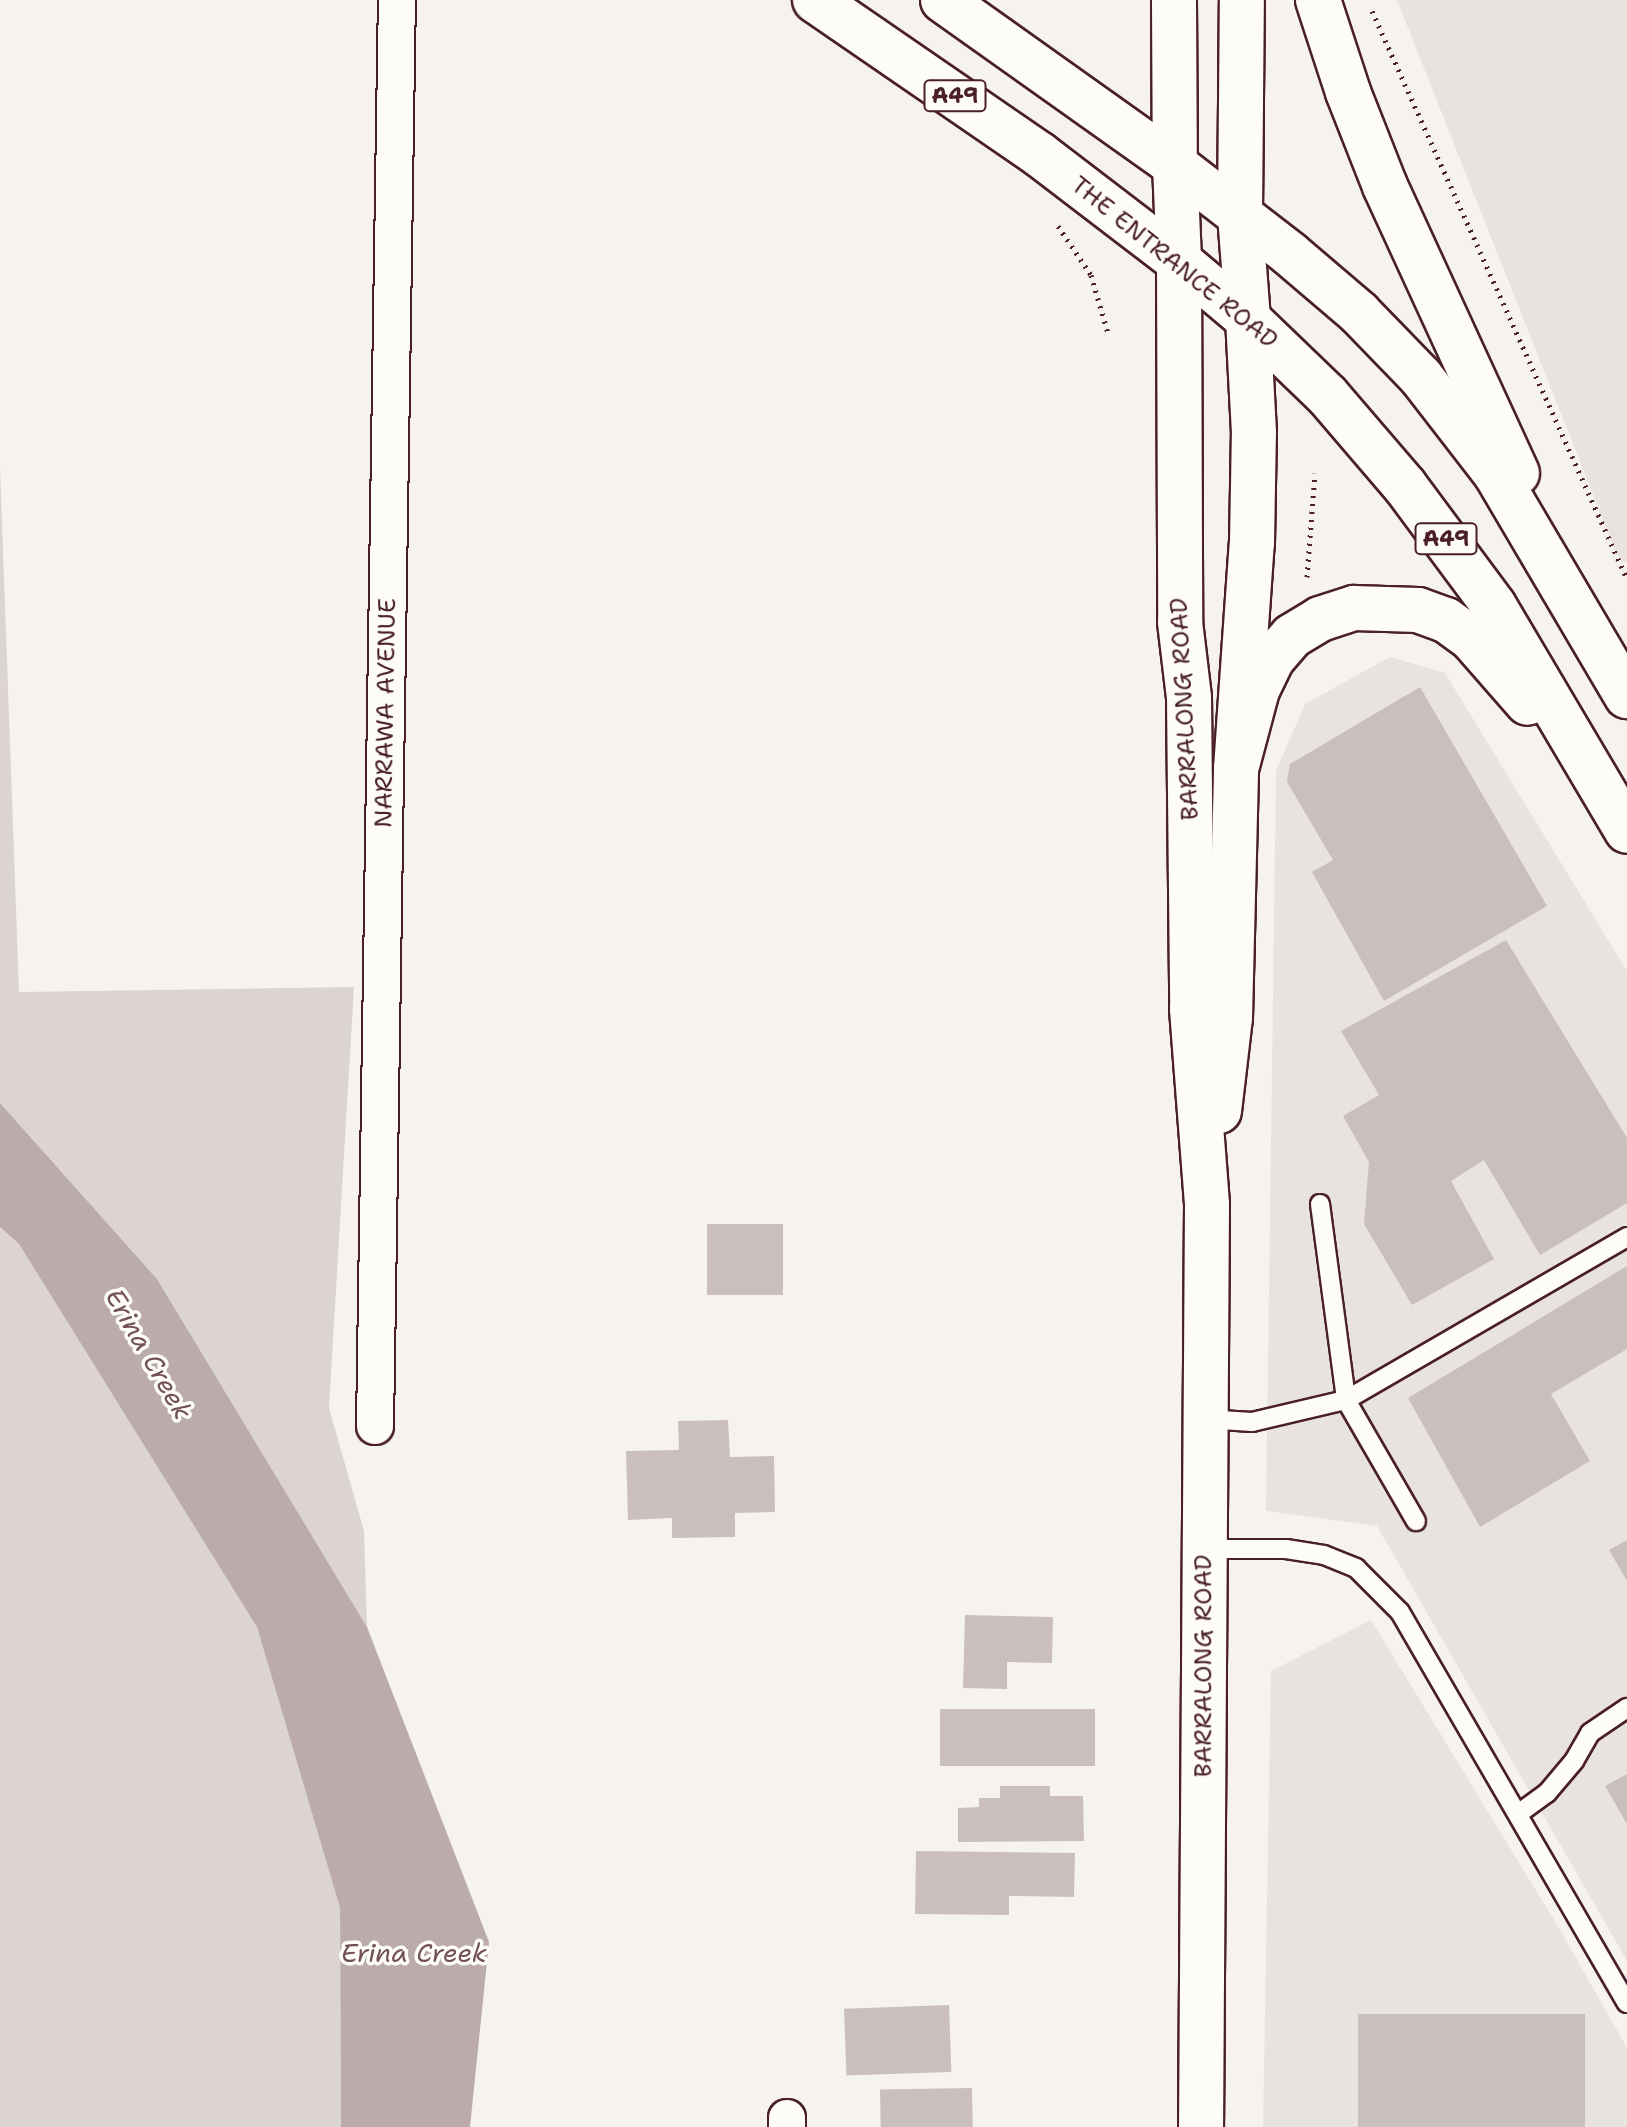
<!DOCTYPE html>
<html>
<head>
<meta charset="utf-8">
<style>
  body { margin:0 }
  #map { position:relative; width:1627px; height:2127px; overflow:hidden; background:#f6f3ef; font-family:"Shantell Sans",sans-serif }
  div>[style] { position:absolute }
  .built>* { inset:0; background:#e9e3e0 }
  .green>* { inset:0; background:#dcd4d2 }
  .water>* { inset:0; background:#bbabac }
  .building>* { inset:0; background:#cbbfbe; transform-origin:0 0 }
  .path>* { height:5px; margin-top:-2.5px; transform-origin:0; background:repeating-linear-gradient(90deg,#4a1f2b 0 2px,transparent 0 8px) }
  .roads { filter:drop-shadow(2px 0 #4a1f2b) drop-shadow(-2px 0 #4a1f2b) drop-shadow(0 2px #4a1f2b) drop-shadow(0 -2px #4a1f2b) }
  .lane>* { height:18px; margin:-9px; padding:0 9px; transform-origin:9px; border-radius:9px; background:#fdfcf7 }
  .street>* { height:36px; margin:-18px; padding:0 18px; transform-origin:18px; border-radius:18px; background:#fdfcf7 }
  .secondary>* { height:44px; margin:-22px; padding:0 22px; transform-origin:22px; border-radius:22px; background:#fdfcf7 }
  .highway>* { height:44px; margin:-22px; padding:0 22px; transform-origin:22px; border-radius:22px; background:#fdfcf7 }
  span { translate:-50% -50%; white-space:nowrap; text-align:center; line-height:1.15; -webkit-text-stroke:7px #fdfcf7; paint-order:stroke }
  .shield-label span { padding:2px 6px; background:#fdfcf7; border:2px solid; border-radius:6px; -webkit-text-stroke-width:0 }
  .shield-label { font-size:22px; color:#4a1f2b; font-weight:700 }
  .street-label { font-size:24px; color:#4a1f2b }
  .water-label { font-size:26px; color:#725058; font-style:italic }
</style>
</head>
<body>
<div id="map">
  <div class="built">
    <i style="clip-path:polygon(1397px 0,1627px 0,1627px 563px,1617px 555px)"></i>
    <i style="clip-path:polygon(1390px 657px,1445px 673px,1627px 971px,1627px 1961px,1377px 1526px,1266px 1511px,1276px 771px,1305px 704px)"></i>
    <i style="clip-path:polygon(1371px 1620px,1559px 1928px,1627px 2048px,1627px 2127px,1263px 2127px,1271px 1671px)"></i>
  </div>
  <div class="green">
    <i style="clip-path:polygon(0 467px,19px 992px,354px 987px,329px 1408px,364px 1531px,367px 1627px,157px 1279px,0 1103px)"></i>
    <i style="clip-path:polygon(0 1227px,19px 1244px,257px 1626px,340px 1908px,341px 2127px,0 2127px)"></i>
  </div>
  <div class="water">
    <i style="clip-path:polygon(0 1103px,157px 1279px,367px 1627px,489px 1942px,470px 2127px,341px 2127px,340px 1908px,257px 1627px,19px 1244px,0 1227px)"></i>
  </div>
  <div class="building">
    <i style="clip-path:polygon(1420px 687px,1547px 906px,1384px 1001px,1312px 872px,1333px 860px,1287px 782px,1290px 764px)"></i>
    <i style="clip-path:polygon(1506px 940px,1627px 1138px,1627px 1203px,1540px 1255px,1484px 1160px,1451px 1181px,1494px 1259px,1412px 1305px,1364px 1224px,1369px 1162px,1343px 1116px,1379px 1095px,1341px 1031px)"></i>
    <i style="left:707px;top:1224px;width:76px;height:71px"></i>
    <i style="clip-path:polygon(1627px 1266px,1627px 1349px,1551px 1394px,1590px 1461px,1480px 1527px,1408px 1398px)"></i>
    <i style="clip-path:polygon(728px 1420px,730px 1457px,774px 1456px,775px 1512px,735px 1513px,735px 1537px,672px 1538px,672px 1518px,628px 1520px,626px 1451px,679px 1450px,678px 1421px)"></i>
    <i style="clip-path:polygon(1627px 1540px,1627px 1581px,1609px 1550px)"></i>
    <i style="clip-path:polygon(965px 1615px,1053px 1617px,1052px 1663px,1007px 1662px,1007px 1689px,963px 1688px)"></i>
    <i style="left:940px;top:1709px;width:155px;height:57px"></i>
    <i style="clip-path:polygon(1627px 1774px,1627px 1824px,1605px 1786px)"></i>
    <i style="clip-path:polygon(1000px 1786px,1050px 1786px,1050px 1796px,1083px 1796px,1084px 1841px,958px 1842px,958px 1808px,979px 1807px,979px 1798px,1000px 1798px)"></i>
    <i style="clip-path:polygon(916px 1851px,1075px 1853px,1074px 1897px,1009px 1896px,1009px 1915px,915px 1914px)"></i>
    <i style="left:949px;top:2005px;width:67px;height:105px;rotate:88deg"></i>
    <i style="left:1585px;top:2014px;width:113px;height:227px;rotate:90deg"></i>
    <i style="left:972px;top:2088px;width:39px;height:92px;rotate:89deg"></i>
  </div>
  <div class="path">
    <i style="left:1372px;top:11px;width:623px;rotate:65.82deg"></i>
    <i style="left:1058px;top:226px;width:59px;rotate:56deg"></i>
    <i style="left:1091px;top:275px;width:60px;rotate:73.7deg"></i>
    <i style="left:1307px;top:577px;width:104px;rotate:-85.6deg"></i>
  </div>
  <div class="roads">
    <div class="lane">
      <i style="left:1320px;top:1204px;width:198px;rotate:82.4deg"></i>
      <i style="left:1346px;top:1400px;width:325px;rotate:-30.1deg"></i>
      <i style="left:1205px;top:1419px;width:47px;rotate:3.7deg"></i>
      <i style="left:1252px;top:1422px;width:97px;rotate:-13.2deg"></i>
      <i style="left:1346px;top:1400px;width:140px;rotate:60deg"></i>
      <i style="left:1204px;top:1549px;width:82px"></i>
      <i style="left:1286px;top:1549px;width:38px;rotate:9deg"></i>
      <i style="left:1324px;top:1555px;width:35px;rotate:22deg"></i>
      <i style="left:1356px;top:1568px;width:62px;rotate:45deg"></i>
      <i style="left:1400px;top:1612px;width:452px;rotate:59.9deg"></i>
      <i style="left:1518px;top:1814px;width:36px;rotate:-36deg"></i>
      <i style="left:1547px;top:1793px;width:42px;rotate:-49.8deg"></i>
      <i style="left:1574px;top:1761px;width:32px;rotate:-60deg"></i>
      <i style="left:1590px;top:1733px;width:45px;rotate:-34deg"></i>
    </div>
    <div class="street">
      <i style="left:375px;top:1426px;width:1426px;rotate:-89.12deg"></i>
      <i style="left:787px;top:2127px;width:9px;rotate:-90deg"></i>
    </div>
    <div class="secondary">
      <i style="left:1174px;top:0;width:165px;rotate:89.7deg"></i>
      <i style="left:1240px;top:215px;width:215px;rotate:-89.5deg"></i>
      <i style="left:1179px;top:261px;width:361px;rotate:89.8deg"></i>
      <i style="left:1180px;top:622px;width:77px;rotate:83.2deg"></i>
      <i style="left:1189px;top:698px;width:311px;rotate:89.4deg"></i>
      <i style="left:1192px;top:1009px;width:197px;rotate:85.6deg"></i>
      <i style="left:1207px;top:1205px;width:922px;rotate:90.37deg"></i>
      <i style="left:1219px;top:1111px;width:94px;rotate:-83.3deg"></i>
      <i style="left:1230px;top:1018px;width:249px;rotate:-88.6deg"></i>
      <i style="left:1236px;top:769px;width:227px;rotate:-86deg"></i>
      <i style="left:1252px;top:543px;width:110px;rotate:-89deg"></i>
      <i style="left:1254px;top:433px;width:114px;rotate:-93deg"></i>
    </div>
    <div class="highway">
      <i style="left:815px;top:0;width:272px;rotate:34.5deg"></i>
      <i style="left:1039px;top:154px;width:176px;rotate:37.4deg"></i>
      <i style="left:1179px;top:261px;width:90px;rotate:40deg"></i>
      <i style="left:1248px;top:319px;width:110px;rotate:43.9deg"></i>
      <i style="left:1327px;top:395px;width:120px;rotate:49.4deg"></i>
      <i style="left:1405px;top:486px;width:149px;rotate:53.4deg"></i>
      <i style="left:1494px;top:606px;width:261px;rotate:59.4deg"></i>
      <i style="left:943px;top:0;width:285px;rotate:35.4deg"></i>
      <i style="left:1175px;top:165px;width:145px;rotate:37.7deg"></i>
      <i style="left:1290px;top:254px;width:91px;rotate:40.5deg"></i>
      <i style="left:1359px;top:313px;width:89px;rotate:45.9deg"></i>
      <i style="left:1421px;top:377px;width:123px;rotate:52.3deg"></i>
      <i style="left:1496px;top:474px;width:258px;rotate:59.5deg"></i>
      <i style="left:1318px;top:0;width:97px;rotate:71.9deg"></i>
      <i style="left:1348px;top:92px;width:101px;rotate:68.5deg"></i>
      <i style="left:1385px;top:186px;width:316px;rotate:65.3deg"></i>
      <i style="left:1175px;top:165px;width:96px;rotate:87.6deg"></i>
      <i style="left:1240px;top:215px;width:104px;rotate:85.6deg"></i>
      <i style="left:1236px;top:769px;width:82px;rotate:-75.1deg"></i>
      <i style="left:1257px;top:690px;width:34px;rotate:-64deg"></i>
      <i style="left:1272px;top:659px;width:30px;rotate:-49deg"></i>
      <i style="left:1292px;top:636px;width:33px;rotate:-31deg"></i>
      <i style="left:1320px;top:619px;width:36px;rotate:-18deg"></i>
      <i style="left:1354px;top:608px;width:64px;rotate:1.8deg"></i>
      <i style="left:1418px;top:610px;width:30px;rotate:20deg"></i>
      <i style="left:1446px;top:620px;width:31px;rotate:36deg"></i>
      <i style="left:1471px;top:638px;width:86px;rotate:48.8deg"></i>
    </div>
  </div>
  <div class="shield-label">
    <span style="left:955px;top:96px">A49</span>
    <span style="left:1446px;top:539px">A49</span>
  </div>
  <div class="street-label">
    <span style="left:1174px;top:263px;rotate:39deg">THE ENTRANCE ROAD</span>
    <span style="left:1185px;top:709px;rotate:-93deg">BARRALONG ROAD</span>
    <span style="left:386px;top:713px;rotate:-89deg">NARRAWA AVENUE</span>
    <span style="left:1204px;top:1666px;rotate:-90deg">BARRALONG ROAD</span>
  </div>
  <div class="water-label">
    <span style="left:149px;top:1354px;rotate:60deg">Erina Creek</span>
    <span style="left:414px;top:1953px">Erina Creek</span>
  </div>
</div>
</body>
</html>
